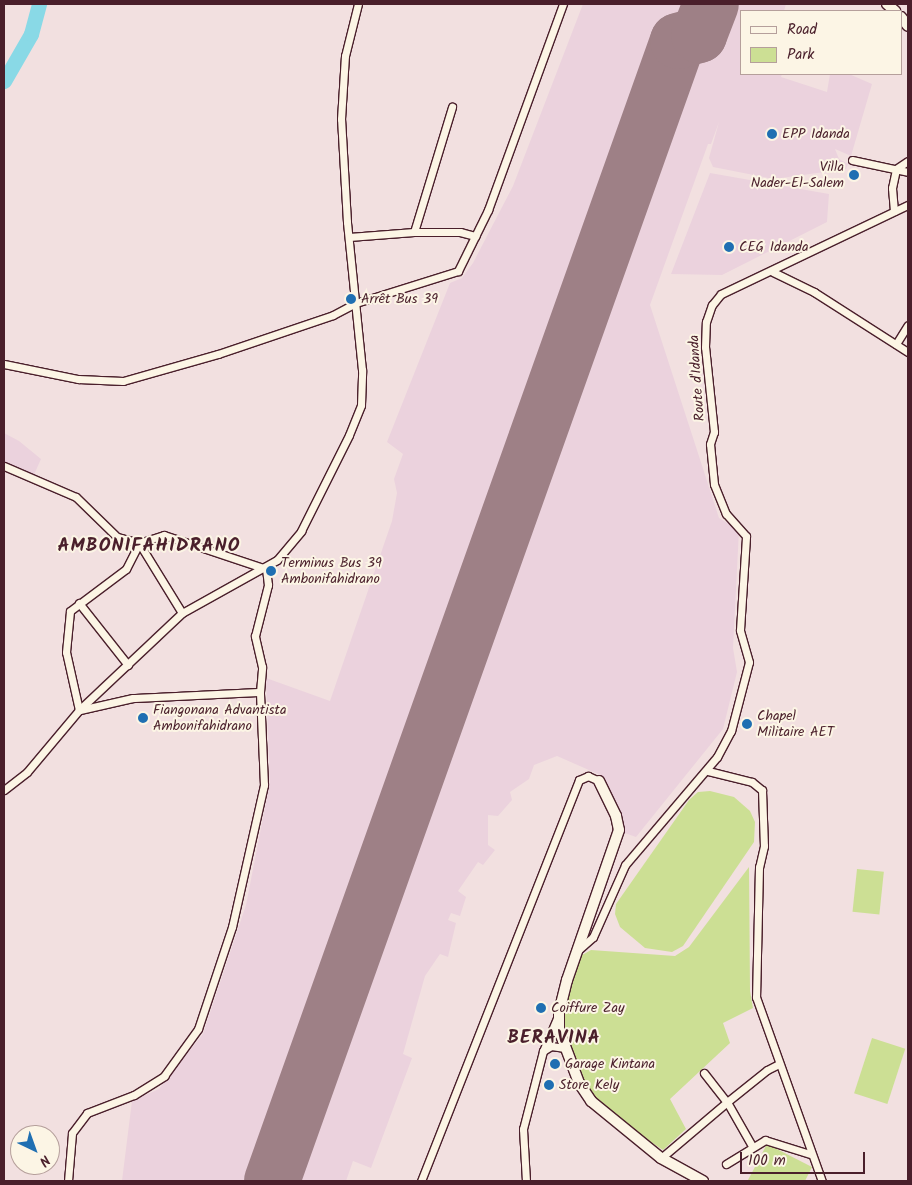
<!DOCTYPE html>
<html>
<head>
<meta charset="utf-8">
<style>
  body { margin:0 }
  #map { position:relative; width:912px; height:1185px; overflow:hidden; background:#f2e0e0; font-family:Kalam,sans-serif }
  div>[style] { position:absolute }
  .built>* { inset:0; background:#ebd2dd }
  .green>* { inset:0; background:#ccdf94; transform-origin:0 0 }
  .river>* { height:15px; margin:-7.5px; padding:0 7.5px; transform-origin:7.5px; border-radius:7.5px; background:#89d9e6 }
  .runway>* { height:56px; margin:-28px; padding:0 28px; transform-origin:28px; border-radius:28px; background:#9e8086 }
  .roads { filter:drop-shadow(1px 0 #4a1f2b) drop-shadow(-1px 0 #4a1f2b) drop-shadow(0 1px #4a1f2b) drop-shadow(0 -1px #4a1f2b) }
  .street>* { height:7px; margin:-3.5px; padding:0 3.5px; transform-origin:3.5px; border-radius:3.5px; background:#fcf5e5 }
  .secondary>* { height:10px; margin:-5px; padding:0 5px; transform-origin:5px; border-radius:5px; background:#fcf5e5 }
  .dots>* { width:14px; height:14px; translate:-50% -50%; box-sizing:border-box; border:2px solid #fcf5e5; border-radius:50% }
  span { translate:-50% -50%; white-space:nowrap; text-align:center; line-height:1.15; -webkit-text-stroke:4px #fcf5e5; paint-order:stroke }
  .poi-label { font-size:14px; color:#4a1f2b }
  .left { translate:0 -50%; text-align:left }
  .right { translate:-100% -50%; text-align:right }
  .street-label { font-size:14px; color:#4a1f2b }
  .district-label { font-size:19px; color:#4a1f2b; font-weight:700; letter-spacing:1px }
  .frame { position:absolute; inset:0; border:5px solid #4a1f2b; pointer-events:none }
  .legend { position:absolute; left:740px; top:10px; width:162px; height:65px; box-sizing:border-box; background:#fcf5e5; border:1px solid #b59f9b; margin:0; padding:6px 9px; list-style:none; font-size:15px; color:#4a1f2b }
  .legend li { display:flex; align-items:center; gap:10px; height:25px }
  .legend b { width:25px; border:1px solid #b59f9b }
  .north { position:absolute; left:10px; top:1125px; width:50px; height:50px; box-sizing:border-box; background:#fcf5e5; border:1px solid #b59f9b; border-radius:50%; rotate:138deg; font-size:14px; font-weight:700; line-height:20px; text-align:center; color:#4a1f2b }
  .north::after { content:''; display:block; margin:auto; width:18px; height:22px; background:#1f6fb2; clip-path:polygon(50% 0,100% 100%,50% 72%,0 100%) }
  .scale { position:absolute; left:740px; top:1152px; width:125px; height:22px; box-sizing:border-box; border:2px solid #4a1f2b; border-top:0; padding-left:6px; font-size:15px; line-height:18px; white-space:nowrap; color:#4a1f2b; -webkit-text-stroke:4px #fcf5e5; paint-order:stroke }
</style>
</head>
<body>
<div id="map">
  <div class="built">
    <i style="clip-path:polygon(583px 4px,786px 4px,784px 11px,741px 11px,741px 74px,782px 74px,781px 77px,827px 92px,830px 74px,849px 74px,872px 84px,851px 156px,835px 149px,839px 159px,848px 164px,846px 169px,774px 179px,713px 167px,709px 158px,719px 122px,711px 144px,708px 144px,650px 305px,719px 518px,739px 530px,733px 648px,737px 672px,723px 729px,636px 837px,622px 832px,610px 795px,598px 774px,557px 756px,534px 765px,529px 779px,510px 792px,512px 800px,498px 816px,488px 815px,488px 845px,495px 850px,483px 865px,478px 862px,458px 891px,466px 897px,460px 916px,451px 913px,448px 920px,456px 923px,448px 957px,440px 954px,425px 976px,403px 1054px,412px 1058px,371px 1168px,353px 1161px,346px 1181px,122px 1181px,132px 1101px,159px 1089px,203px 1034px,246px 905px,270px 782px,266px 678px,330px 701px,392px 521px,397px 493px,394px 479px,403px 454px,387px 442px,450px 283px,462px 278px,473px 263px,513px 186px)"></i>
    <i style="clip-path:polygon(710px 173px,829px 194px,827px 222px,722px 275px,671px 274px)"></i>
    <i style="clip-path:polygon(4px 433px,19px 441px,41px 459px,33px 477px,4px 465px)"></i>
  </div>
  <div class="green">
    <i style="clip-path:polygon(710px 791px,734px 797px,750px 811px,755px 822px,754px 842px,683px 946px,672px 952px,645px 948px,620px 927px,615px 914px,616px 904px,689px 800px,698px 792px)"></i>
    <i style="clip-path:polygon(749px 867px,750px 991px,753px 1008px,723px 1023px,730px 1043px,670px 1099px,686px 1129px,663px 1150px,609px 1114px,587px 1087px,570px 1059px,563px 1029px,563px 1004px,577px 958px,591px 950px,675px 956px,689px 947px)"></i>
    <i style="left:857px;top:869px;width:27px;height:43px;rotate:6deg"></i>
    <i style="left:872px;top:1038px;width:35px;height:58px;rotate:18deg"></i>
    <i style="clip-path:polygon(767px 1144px,812px 1167px,805px 1181px,748px 1180px)"></i>
  </div>
  <div class="river">
    <i style="left:4px;top:81px;width:54px;rotate:-60.1deg"></i>
    <i style="left:31px;top:34px;width:31px;rotate:-75deg"></i>
  </div>
  <div class="runway">
    <i style="left:272px;top:1181px;width:1210px;rotate:-70.4deg"></i>
    <i style="left:678px;top:41px;width:22px;rotate:-16deg"></i>
    <i style="left:699px;top:35px;width:33px;rotate:-69deg"></i>
  </div>
  <div class="roads">
    <div class="street">
      <i style="left:852px;top:160px;width:57px;rotate:12.1deg"></i>
      <i style="left:894px;top:211px;width:23px;rotate:-95deg"></i>
      <i style="left:892px;top:188px;width:19px;rotate:-78deg"></i>
      <i style="left:896px;top:169px;width:14px;rotate:-34deg"></i>
      <i style="left:414px;top:232px;width:131px;rotate:-73.1deg"></i>
      <i style="left:349px;top:237px;width:65px;rotate:-4.4deg"></i>
      <i style="left:414px;top:232px;width:46px"></i>
      <i style="left:460px;top:232px;width:16px;rotate:15deg"></i>
      <i style="left:773px;top:272px;width:46px;rotate:26deg"></i>
      <i style="left:814px;top:292px;width:112px;rotate:32.6deg"></i>
      <i style="left:896px;top:344px;width:22px;rotate:-58deg"></i>
      <i style="left:4px;top:364px;width:76px;rotate:11.5deg"></i>
      <i style="left:78px;top:379px;width:45px;rotate:2.5deg"></i>
      <i style="left:123px;top:381px;width:99px;rotate:-15.9deg"></i>
      <i style="left:218px;top:354px;width:121px;rotate:-18.7deg"></i>
      <i style="left:333px;top:315px;width:26px;rotate:-28deg"></i>
      <i style="left:356px;top:303px;width:107px;rotate:-17.4deg"></i>
      <i style="left:458px;top:271px;width:68px;rotate:-63.8deg"></i>
      <i style="left:488px;top:210px;width:219px;rotate:-70deg"></i>
      <i style="left:4px;top:466px;width:78px;rotate:23.3deg"></i>
      <i style="left:76px;top:497px;width:57px;rotate:44.3deg"></i>
      <i style="left:117px;top:537px;width:23px;rotate:15deg"></i>
      <i style="left:139px;top:543px;width:26px;rotate:-18deg"></i>
      <i style="left:164px;top:535px;width:108px;rotate:18.4deg"></i>
      <i style="left:139px;top:543px;width:82px;rotate:58.4deg"></i>
      <i style="left:79px;top:603px;width:79px;rotate:51.7deg"></i>
      <i style="left:79px;top:710px;width:59px;rotate:-102.6deg"></i>
      <i style="left:66px;top:652px;width:41px;rotate:-84.4deg"></i>
      <i style="left:70px;top:611px;width:70px;rotate:-36.9deg"></i>
      <i style="left:126px;top:569px;width:29px;rotate:-63deg"></i>
      <i style="left:80px;top:710px;width:54px;rotate:-12.8deg"></i>
      <i style="left:133px;top:698px;width:127px;rotate:-2.7deg"></i>
      <i style="left:708px;top:771px;width:45px;rotate:14deg"></i>
      <i style="left:752px;top:782px;width:13px;rotate:39deg"></i>
      <i style="left:762px;top:790px;width:56px;rotate:88deg"></i>
      <i style="left:764px;top:846px;width:22px;rotate:103deg"></i>
      <i style="left:759px;top:867px;width:130px;rotate:91.3deg"></i>
      <i style="left:756px;top:997px;width:195px;rotate:70.3deg"></i>
      <i style="left:4px;top:790px;width:29px;rotate:-38deg"></i>
      <i style="left:27px;top:772px;width:81px;rotate:-50deg"></i>
      <i style="left:79px;top:710px;width:141px;rotate:-43.3deg"></i>
      <i style="left:182px;top:613px;width:109px;rotate:-29.2deg"></i>
      <i style="left:277px;top:560px;width:38px;rotate:-50deg"></i>
      <i style="left:301px;top:531px;width:107px;rotate:-63.4deg"></i>
      <i style="left:349px;top:435px;width:32px;rotate:-68deg"></i>
      <i style="left:361px;top:405px;width:35px;rotate:-88deg"></i>
      <i style="left:362px;top:370px;width:149px;rotate:-95.8deg"></i>
      <i style="left:347px;top:222px;width:103px;rotate:-93.3deg"></i>
      <i style="left:341px;top:119px;width:63px;rotate:-86.4deg"></i>
      <i style="left:345px;top:56px;width:54px;rotate:-76deg"></i>
      <i style="left:577px;top:951px;width:21px;rotate:-41deg"></i>
      <i style="left:593px;top:937px;width:79px;rotate:-66deg"></i>
      <i style="left:625px;top:865px;width:142px;rotate:-49.6deg"></i>
      <i style="left:717px;top:757px;width:30px;rotate:-62deg"></i>
      <i style="left:731px;top:731px;width:71px;rotate:-75.4deg"></i>
      <i style="left:749px;top:662px;width:33px;rotate:-106deg"></i>
      <i style="left:740px;top:630px;width:94px;rotate:-86.3deg"></i>
      <i style="left:746px;top:536px;width:30px;rotate:-132deg"></i>
      <i style="left:726px;top:514px;width:32px;rotate:-112deg"></i>
      <i style="left:714px;top:484px;width:40px;rotate:-95.7deg"></i>
      <i style="left:710px;top:444px;width:13px;rotate:-72deg"></i>
      <i style="left:714px;top:432px;width:85px;rotate:-96deg"></i>
      <i style="left:705px;top:347px;width:25px;rotate:-88deg"></i>
      <i style="left:706px;top:322px;width:18px;rotate:-71deg"></i>
      <i style="left:712px;top:305px;width:14px;rotate:-51deg"></i>
      <i style="left:721px;top:294px;width:207px;rotate:-25.5deg"></i>
      <i style="left:543px;top:1051px;width:39px;rotate:-67deg"></i>
      <i style="left:704px;top:1073px;width:37px;rotate:52deg"></i>
      <i style="left:727px;top:1102px;width:51px;rotate:60.4deg"></i>
      <i style="left:661px;top:1158px;width:87px;rotate:-40.3deg"></i>
      <i style="left:727px;top:1102px;width:51px;rotate:-38.7deg"></i>
      <i style="left:767px;top:1070px;width:13px;rotate:-27deg"></i>
      <i style="left:726px;top:1164px;width:46px;rotate:-31.6deg"></i>
      <i style="left:765px;top:1140px;width:47px;rotate:17.3deg"></i>
      <i style="left:68px;top:1181px;width:48px;rotate:-85.2deg"></i>
      <i style="left:72px;top:1133px;width:25px;rotate:-53deg"></i>
      <i style="left:87px;top:1113px;width:50px;rotate:-21deg"></i>
      <i style="left:134px;top:1095px;width:36px;rotate:-32deg"></i>
      <i style="left:164px;top:1076px;width:58px;rotate:-54.1deg"></i>
      <i style="left:198px;top:1029px;width:108px;rotate:-71.6deg"></i>
      <i style="left:232px;top:927px;width:146px;rotate:-77.3deg"></i>
      <i style="left:264px;top:785px;width:93px;rotate:-92.5deg"></i>
      <i style="left:260px;top:692px;width:25px;rotate:-85deg"></i>
      <i style="left:262px;top:667px;width:32px;rotate:-103deg"></i>
      <i style="left:255px;top:636px;width:53px;rotate:-75.7deg"></i>
      <i style="left:268px;top:585px;width:16px;rotate:-97deg"></i>
      <i style="left:421px;top:1181px;width:431px;rotate:-68.5deg"></i>
      <i style="left:579px;top:780px;width:10px;rotate:-24deg"></i>
      <i style="left:588px;top:776px;width:12px;rotate:24deg"></i>
      <i style="left:526px;top:1181px;width:52px;rotate:-93.3deg"></i>
      <i style="left:523px;top:1129px;width:81px;rotate:-75.6deg"></i>
      <i style="left:543px;top:1051px;width:9px;rotate:-32deg"></i>
      <i style="left:551px;top:1046px;width:14px;rotate:8deg"></i>
    </div>
    <div class="secondary">
      <i style="left:887px;top:4px;width:11px;rotate:41deg"></i>
      <i style="left:901px;top:17px;width:11px;rotate:52deg"></i>
      <i style="left:599px;top:781px;width:39px;rotate:64deg"></i>
      <i style="left:616px;top:816px;width:14px;rotate:78deg"></i>
      <i style="left:619px;top:830px;width:159px;rotate:109.1deg"></i>
      <i style="left:567px;top:980px;width:33px;rotate:104deg"></i>
      <i style="left:559px;top:1012px;width:18px;rotate:90deg"></i>
      <i style="left:559px;top:1030px;width:57px;rotate:69.3deg"></i>
      <i style="left:579px;top:1083px;width:22px;rotate:56deg"></i>
      <i style="left:591px;top:1101px;width:90px;rotate:39.2deg"></i>
      <i style="left:661px;top:1158px;width:48px;rotate:28.7deg"></i>
    </div>
  </div>
  <div class="dots">
    <i style="left:772px;top:134px;background:#1f6fb2"></i>
    <i style="left:854px;top:175px;background:#1f6fb2"></i>
    <i style="left:729px;top:247px;background:#1f6fb2"></i>
    <i style="left:351px;top:299px;background:#1f6fb2"></i>
    <i style="left:271px;top:571px;background:#1f6fb2"></i>
    <i style="left:143px;top:718px;background:#1f6fb2"></i>
    <i style="left:747px;top:724px;background:#1f6fb2"></i>
    <i style="left:541px;top:1008px;background:#1f6fb2"></i>
    <i style="left:555px;top:1064px;background:#1f6fb2"></i>
    <i style="left:549px;top:1085px;background:#1f6fb2"></i>
  </div>
  <div class="poi-label">
    <span class="left" style="left:782px;top:134px">EPP Idanda</span>
    <span class="right" style="left:844px;top:175px">Villa<br>Nader-El-Salem</span>
    <span class="left" style="left:739px;top:247px">CEG Idanda</span>
    <span class="left" style="left:361px;top:299px">Arrêt Bus 39</span>
    <span class="left" style="left:281px;top:571px">Terminus Bus 39<br>Ambonifahidrano</span>
    <span class="left" style="left:153px;top:718px">Fiangonana Advantista<br>Ambonifahidrano</span>
    <span class="left" style="left:757px;top:724px">Chapel<br>Militaire AET</span>
    <span class="left" style="left:551px;top:1008px">Coiffure Zay</span>
    <span class="left" style="left:565px;top:1064px">Garage Kintana</span>
    <span class="left" style="left:559px;top:1085px">Store Kely</span>
  </div>
  <div class="street-label">
    <span style="left:697px;top:378px;rotate:-94deg">Route d'Idanda</span>
  </div>
  <div class="district-label">
    <span style="left:149px;top:547px">AMBONIFAHIDRANO</span>
    <span style="left:554px;top:1039px">BERAVINA</span>
  </div>
  <div class="frame"></div>
  <ul class="legend">
  <li><b style="height:6px;background:#fcf5e5"></b>Road</li>
  <li><b style="height:14px;background:#ccdf94"></b>Park</li>
  </ul>
  <div class="north">N</div>
  <div class="scale">100 m</div>
</div>
</body>
</html>
